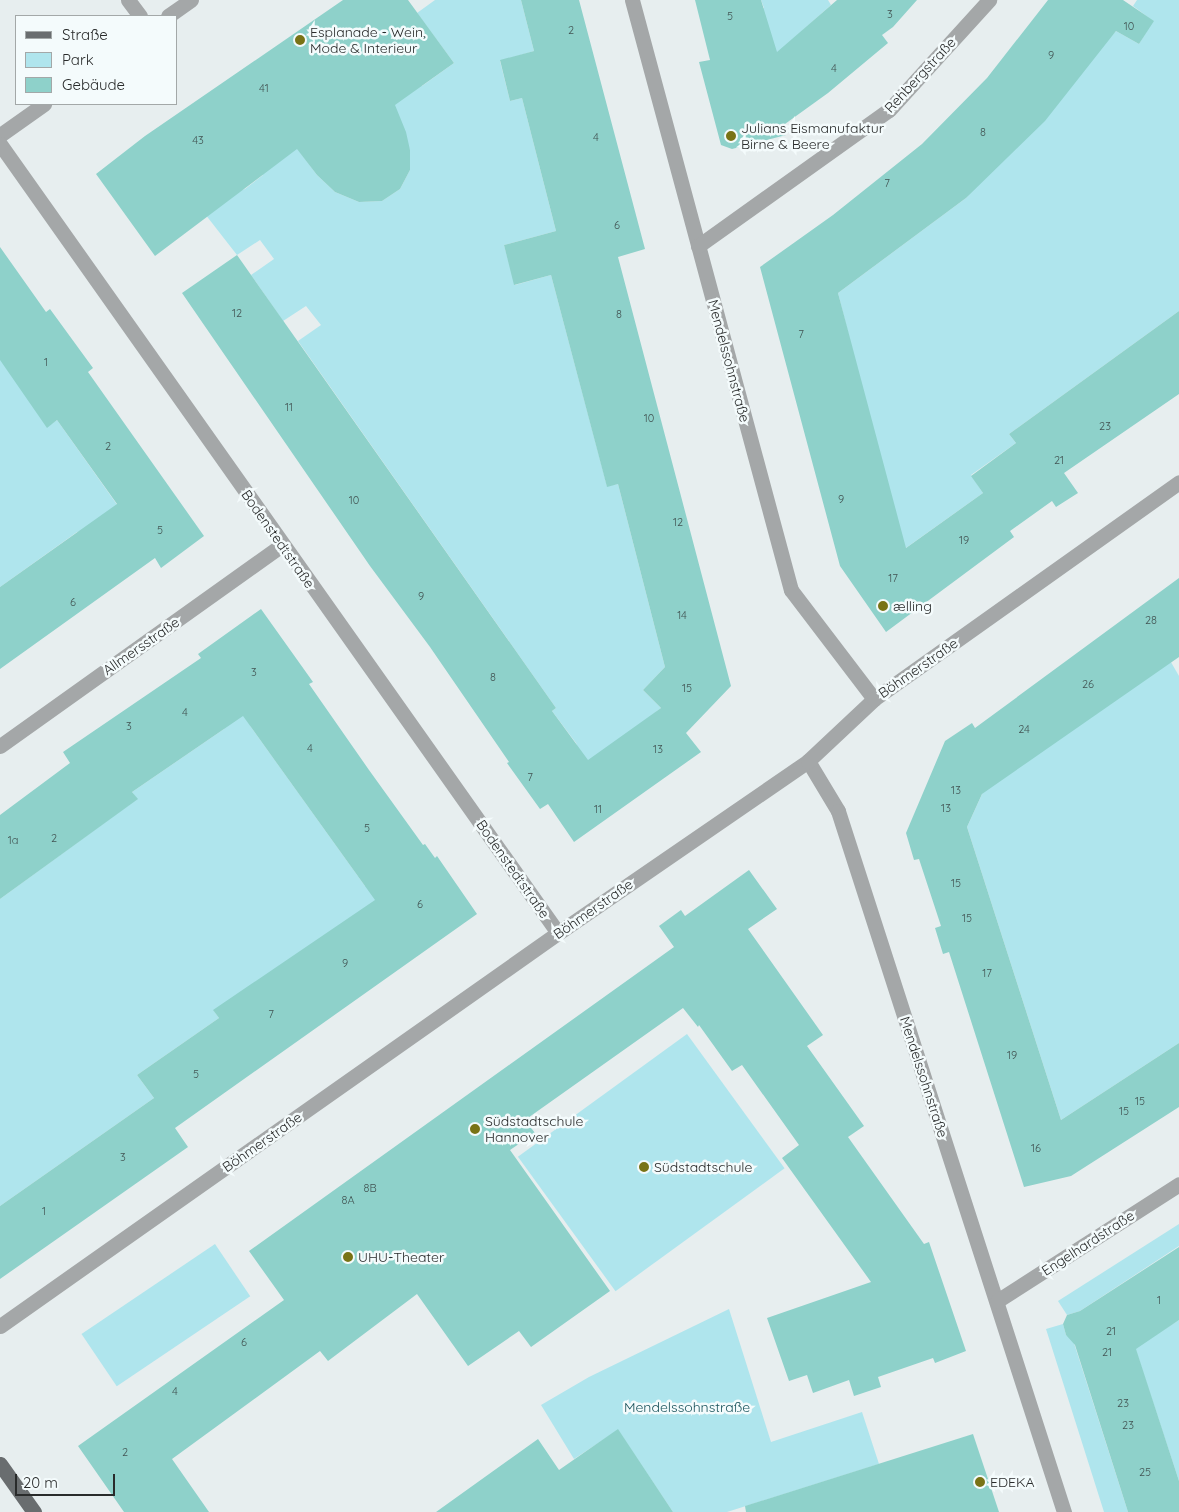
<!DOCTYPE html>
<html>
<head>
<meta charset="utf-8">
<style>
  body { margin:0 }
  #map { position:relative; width:1179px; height:1512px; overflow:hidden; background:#e7eeef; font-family:Quicksand,sans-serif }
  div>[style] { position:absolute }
  .green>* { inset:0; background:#afe5ed; transform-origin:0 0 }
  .building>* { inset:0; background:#8ed1ca }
  .minor>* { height:15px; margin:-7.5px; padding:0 7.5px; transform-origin:7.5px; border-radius:7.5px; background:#a4a7a8 }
  .major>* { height:15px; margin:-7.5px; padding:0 7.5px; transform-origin:7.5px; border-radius:7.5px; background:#696d6f }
  .dots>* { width:14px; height:14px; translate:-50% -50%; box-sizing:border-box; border:2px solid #f4fbfc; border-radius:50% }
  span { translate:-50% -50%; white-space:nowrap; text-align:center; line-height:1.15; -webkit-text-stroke:5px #f4fbfc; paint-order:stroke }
  .number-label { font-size:11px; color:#425453 }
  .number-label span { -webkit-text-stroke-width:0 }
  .poi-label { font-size:14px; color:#292b2b }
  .left { translate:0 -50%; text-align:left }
  .street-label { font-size:14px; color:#292b2b }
  .park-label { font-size:14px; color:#19535b }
  .legend { position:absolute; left:15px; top:15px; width:162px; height:90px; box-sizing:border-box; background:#f4fbfc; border:1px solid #a3a8a8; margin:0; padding:6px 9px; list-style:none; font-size:15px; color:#292b2b }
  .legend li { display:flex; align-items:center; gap:10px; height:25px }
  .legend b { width:25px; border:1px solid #a3a8a8 }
  .scale { position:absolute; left:15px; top:1474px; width:100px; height:22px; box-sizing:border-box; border:2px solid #292b2b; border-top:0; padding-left:6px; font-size:15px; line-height:18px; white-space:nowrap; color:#292b2b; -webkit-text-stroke:4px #f4fbfc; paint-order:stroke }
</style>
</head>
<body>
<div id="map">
  <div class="green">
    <i style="clip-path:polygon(435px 0,521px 0,534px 51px,500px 61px,510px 101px,522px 98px,556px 231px,504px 245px,515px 285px,551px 275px,607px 486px,618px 484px,665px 667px,643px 690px,661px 708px,585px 767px,576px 743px,552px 711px,556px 708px,298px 341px,321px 325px,306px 306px,283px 321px,251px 275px,274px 259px,260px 240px,237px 255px,198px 205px,245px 189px,263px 175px,245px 149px,285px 132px,317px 175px,335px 192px,359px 202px,382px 201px,400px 189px,410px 170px,410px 150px,370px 74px,422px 86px,454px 63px,417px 13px)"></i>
    <i style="clip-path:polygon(761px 0,828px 0,831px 5px,766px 63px,759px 9px,764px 8px)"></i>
    <i style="clip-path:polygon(1137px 0,1179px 0,1179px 311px,1009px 434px,1016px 443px,971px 475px,983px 493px,903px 550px,838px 293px,966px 198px,1116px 31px,1139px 44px,1153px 21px,1133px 6px)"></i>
    <i style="clip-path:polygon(0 358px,47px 427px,57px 420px,130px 523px,77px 532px,0 587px)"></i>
    <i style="clip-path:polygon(1168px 657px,1179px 676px,1179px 1043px,1061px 1120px,967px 827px,988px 781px)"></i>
    <i style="clip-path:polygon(239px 700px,251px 727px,365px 886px,372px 881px,382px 896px,214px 1011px,219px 1018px,137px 1075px,154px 1098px,0 1206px,0 899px,137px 799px,132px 792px,224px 729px)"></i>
    <i style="left:687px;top:1034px;width:166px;height:209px;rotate:54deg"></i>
    <i style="clip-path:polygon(1179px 1224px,1179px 1246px,1080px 1311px,1067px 1315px,1058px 1301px)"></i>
    <i style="left:215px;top:1244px;width:63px;height:161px;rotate:56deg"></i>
    <i style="clip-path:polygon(729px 1309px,771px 1442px,862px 1412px,879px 1464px,727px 1512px,673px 1512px,618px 1430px,574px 1459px,541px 1405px,589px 1377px)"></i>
    <i style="clip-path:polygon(1179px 1320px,1179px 1481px,1135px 1348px)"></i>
    <i style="clip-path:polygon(1063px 1324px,1066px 1335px,1073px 1340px,1128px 1512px,1104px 1512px,1046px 1329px)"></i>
  </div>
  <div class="building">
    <i style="clip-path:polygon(343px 0,408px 0,454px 63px,395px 105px,406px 132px,410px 150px,410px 170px,400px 189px,382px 201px,359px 202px,335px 192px,317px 175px,297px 149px,155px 256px,96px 174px,145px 136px)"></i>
    <i style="clip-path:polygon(521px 0,579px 0,645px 249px,618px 257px,731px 686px,686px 733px,701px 752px,574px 842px,548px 804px,540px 809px,507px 763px,509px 762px,430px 647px,370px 566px,182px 293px,237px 255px,556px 708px,552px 711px,588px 760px,661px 708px,643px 690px,665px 667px,618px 484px,607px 487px,551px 275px,514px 285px,504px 245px,556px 231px,522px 98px,510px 101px,500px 60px,534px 51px)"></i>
    <i style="clip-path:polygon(695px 0,761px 0,777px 52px,837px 0,917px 0,893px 27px,882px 35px,888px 43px,828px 93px,778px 129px,786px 135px,732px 149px,721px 145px,699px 62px,710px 60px)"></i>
    <i style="clip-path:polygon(1048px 0,1123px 0,1154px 21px,1139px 44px,1116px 31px,1045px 121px,966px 198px,838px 293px,906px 548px,983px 493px,971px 476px,1016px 443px,1009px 434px,1179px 311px,1179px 394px,1064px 473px,1078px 493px,1056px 507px,1052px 501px,1010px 531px,1014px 537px,886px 632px,840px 566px,760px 267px,833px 215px,922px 144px,987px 78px)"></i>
    <i style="clip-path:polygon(0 247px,46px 312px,50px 309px,93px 368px,88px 372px,204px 536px,161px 568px,155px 558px,0 669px,0 587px,117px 504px,57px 420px,47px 428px,0 360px)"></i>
    <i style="clip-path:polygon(1179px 578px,1179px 657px,982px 794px,967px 827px,1061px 1120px,1179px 1043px,1179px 1107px,1071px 1176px,1024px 1187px,949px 952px,943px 954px,935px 928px,941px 926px,919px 859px,914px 860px,906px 833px,945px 741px,972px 723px,975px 728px)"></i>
    <i style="clip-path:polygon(261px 609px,313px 682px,309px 684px,369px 770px,423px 845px,425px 844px,435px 858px,437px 856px,477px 914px,175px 1128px,188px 1147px,0 1279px,0 1206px,154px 1098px,137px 1075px,219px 1018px,213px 1010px,375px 900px,243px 716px,132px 792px,138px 799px,0 899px,0 815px,70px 763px,63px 752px,201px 658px,198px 654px)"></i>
    <i style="clip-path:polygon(749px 870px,777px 909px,748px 929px,823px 1035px,807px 1046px,864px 1126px,848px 1137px,924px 1244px,929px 1242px,966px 1351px,935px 1363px,933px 1358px,878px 1377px,881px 1387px,854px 1396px,849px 1380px,813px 1393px,807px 1375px,789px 1381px,767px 1318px,871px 1282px,782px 1158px,799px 1145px,742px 1065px,732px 1071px,699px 1025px,698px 1027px,683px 1008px,525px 1120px,535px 1133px,510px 1150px,610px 1291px,531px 1347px,519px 1331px,468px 1366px,417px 1294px,328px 1361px,320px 1351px,172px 1459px,209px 1512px,124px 1512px,78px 1446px,284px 1300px,249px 1251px,674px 947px,659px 926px,681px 910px,685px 916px)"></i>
    <i style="clip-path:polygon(1179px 1247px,1179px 1320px,1136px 1349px,1179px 1481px,1179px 1512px,1128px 1512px,1075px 1345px,1066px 1335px,1063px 1324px,1067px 1315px,1080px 1311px)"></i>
    <i style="clip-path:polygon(618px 1429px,673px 1512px,436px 1512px,538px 1439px,559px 1470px)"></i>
    <i style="clip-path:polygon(973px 1434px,999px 1512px,746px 1512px,745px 1506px)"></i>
  </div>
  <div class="minor">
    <i style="left:128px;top:0;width:20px;rotate:53deg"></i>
    <i style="left:632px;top:0;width:611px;rotate:74.92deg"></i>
    <i style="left:791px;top:590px;width:137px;rotate:52.7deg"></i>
    <i style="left:168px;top:16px;width:28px;rotate:-35deg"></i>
    <i style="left:0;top:135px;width:54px;rotate:-35.2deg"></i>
    <i style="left:0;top:144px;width:966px;rotate:54.73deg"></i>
    <i style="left:698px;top:246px;width:234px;rotate:-35.5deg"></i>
    <i style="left:889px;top:110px;width:149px;rotate:-47.7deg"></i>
    <i style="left:0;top:746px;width:346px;rotate:-35.5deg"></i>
    <i style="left:808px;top:761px;width:58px;rotate:59deg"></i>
    <i style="left:838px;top:811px;width:737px;rotate:72.13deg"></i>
    <i style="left:997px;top:1301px;width:216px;rotate:-32.7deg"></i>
    <i style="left:0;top:1326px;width:683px;rotate:-35.16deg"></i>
    <i style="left:558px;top:933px;width:303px;rotate:-34.5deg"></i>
    <i style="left:808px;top:761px;width:91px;rotate:-43.2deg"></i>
    <i style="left:874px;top:699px;width:374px;rotate:-35.4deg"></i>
  </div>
  <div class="major">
    <i style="left:0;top:1464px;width:59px;rotate:54.7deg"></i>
  </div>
  <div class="dots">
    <i style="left:300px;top:40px;background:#797316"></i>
    <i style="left:731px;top:136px;background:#797316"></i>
    <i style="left:883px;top:606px;background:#797316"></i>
    <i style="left:475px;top:1129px;background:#797316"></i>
    <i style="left:644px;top:1167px;background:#797316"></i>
    <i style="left:348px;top:1257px;background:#797316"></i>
    <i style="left:980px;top:1482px;background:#797316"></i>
  </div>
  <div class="number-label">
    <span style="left:890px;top:14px">3</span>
    <span style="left:730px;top:16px">5</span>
    <span style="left:1129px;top:26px">10</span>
    <span style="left:571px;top:30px">2</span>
    <span style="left:1051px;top:55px">9</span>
    <span style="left:834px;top:68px">4</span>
    <span style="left:264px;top:88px">41</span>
    <span style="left:983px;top:132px">8</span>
    <span style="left:596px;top:137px">4</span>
    <span style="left:198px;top:140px">43</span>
    <span style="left:887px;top:183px">7</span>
    <span style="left:617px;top:225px">6</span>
    <span style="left:237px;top:313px">12</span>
    <span style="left:619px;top:314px">8</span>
    <span style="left:801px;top:334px">7</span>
    <span style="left:46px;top:362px">1</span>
    <span style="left:289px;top:407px">11</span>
    <span style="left:649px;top:418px">10</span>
    <span style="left:1105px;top:426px">23</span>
    <span style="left:108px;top:446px">2</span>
    <span style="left:1059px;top:460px">21</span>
    <span style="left:841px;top:499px">9</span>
    <span style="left:354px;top:500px">10</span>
    <span style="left:678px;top:522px">12</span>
    <span style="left:160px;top:530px">5</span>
    <span style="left:964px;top:540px">19</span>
    <span style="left:893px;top:578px">17</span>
    <span style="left:421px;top:596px">9</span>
    <span style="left:73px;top:602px">6</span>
    <span style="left:682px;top:615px">14</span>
    <span style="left:1151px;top:620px">28</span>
    <span style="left:254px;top:672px">3</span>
    <span style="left:493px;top:677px">8</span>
    <span style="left:1088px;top:684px">26</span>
    <span style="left:687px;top:688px">15</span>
    <span style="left:185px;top:712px">4</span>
    <span style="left:129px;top:726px">3</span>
    <span style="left:1024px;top:729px">24</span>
    <span style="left:310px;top:748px">4</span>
    <span style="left:658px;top:749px">13</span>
    <span style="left:530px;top:777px">7</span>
    <span style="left:956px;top:790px">13</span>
    <span style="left:946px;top:808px">13</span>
    <span style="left:598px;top:809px">11</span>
    <span style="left:367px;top:828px">5</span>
    <span style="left:54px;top:838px">2</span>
    <span style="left:13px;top:840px">1a</span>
    <span style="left:956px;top:883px">15</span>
    <span style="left:420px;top:904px">6</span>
    <span style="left:967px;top:918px">15</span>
    <span style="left:345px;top:963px">9</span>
    <span style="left:987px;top:973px">17</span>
    <span style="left:271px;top:1014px">7</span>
    <span style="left:1012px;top:1055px">19</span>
    <span style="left:196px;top:1074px">5</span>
    <span style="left:1140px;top:1101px">15</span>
    <span style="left:1124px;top:1111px">15</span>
    <span style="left:1036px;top:1148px">16</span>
    <span style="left:123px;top:1157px">3</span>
    <span style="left:370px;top:1188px">8B</span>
    <span style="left:348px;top:1200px">8A</span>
    <span style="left:44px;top:1211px">1</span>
    <span style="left:1159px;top:1300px">1</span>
    <span style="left:1111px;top:1331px">21</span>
    <span style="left:244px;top:1342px">6</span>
    <span style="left:1107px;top:1352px">21</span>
    <span style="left:175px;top:1391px">4</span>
    <span style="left:1123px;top:1403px">23</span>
    <span style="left:1128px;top:1425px">23</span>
    <span style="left:125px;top:1452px">2</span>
    <span style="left:1145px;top:1472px">25</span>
  </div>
  <div class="poi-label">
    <span class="left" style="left:310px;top:40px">Esplanade - Wein,<br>Mode &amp; Interieur</span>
    <span class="left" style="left:741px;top:136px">Julians Eismanufaktur<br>Birne &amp; Beere</span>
    <span class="left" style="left:893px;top:606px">ælling</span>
    <span class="left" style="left:485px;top:1129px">Südstadtschule<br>Hannover</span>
    <span class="left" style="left:654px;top:1167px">Südstadtschule</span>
    <span class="left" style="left:358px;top:1257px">UHU-Theater</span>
    <span class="left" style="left:990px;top:1482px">EDEKA</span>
  </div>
  <div class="street-label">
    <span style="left:920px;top:75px;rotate:-47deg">Rehbergstraße</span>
    <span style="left:729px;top:361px;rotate:75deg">Mendelssohnstraße</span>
    <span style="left:278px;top:539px;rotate:55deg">Bodenstedtstraße</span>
    <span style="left:141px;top:646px;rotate:-35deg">Allmersstraße</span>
    <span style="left:918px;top:668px;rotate:-35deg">Böhmerstraße</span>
    <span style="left:513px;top:869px;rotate:55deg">Bodenstedtstraße</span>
    <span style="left:593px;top:909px;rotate:-35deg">Böhmerstraße</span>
    <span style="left:924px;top:1077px;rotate:72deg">Mendelssohnstraße</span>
    <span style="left:262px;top:1142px;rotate:-35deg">Böhmerstraße</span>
    <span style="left:1088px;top:1243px;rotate:-33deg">Engelhardstraße</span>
  </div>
  <div class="park-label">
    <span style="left:687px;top:1407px">Mendelssohnstraße</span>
  </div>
  <ul class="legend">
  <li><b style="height:6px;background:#696d6f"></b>Straße</li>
  <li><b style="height:14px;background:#afe5ed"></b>Park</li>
  <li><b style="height:14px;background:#8ed1ca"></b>Gebäude</li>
  </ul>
  <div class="scale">20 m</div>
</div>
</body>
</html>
